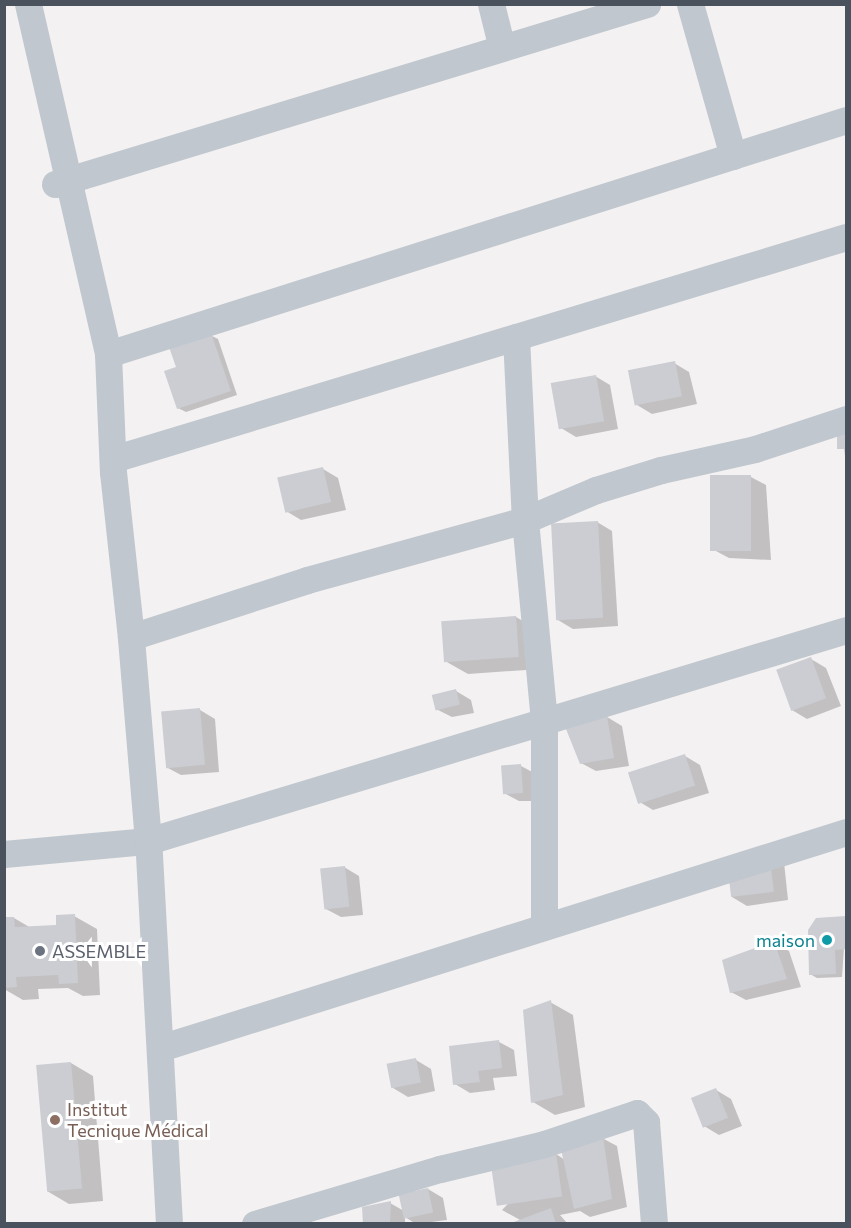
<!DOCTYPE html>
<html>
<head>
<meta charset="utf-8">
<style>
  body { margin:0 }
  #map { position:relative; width:851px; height:1228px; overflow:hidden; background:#f3f1f1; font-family:Commissioner,sans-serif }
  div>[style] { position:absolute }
  .shadow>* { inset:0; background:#0003 }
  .building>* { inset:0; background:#cbcdd3; transform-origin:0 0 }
  .minor>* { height:27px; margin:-13.5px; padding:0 13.5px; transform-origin:13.5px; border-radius:13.5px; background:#c0c7ce }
  .dots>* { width:16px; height:16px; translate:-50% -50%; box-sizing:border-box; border:3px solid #fff; border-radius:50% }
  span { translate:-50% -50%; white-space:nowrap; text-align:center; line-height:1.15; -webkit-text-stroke:6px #fff; paint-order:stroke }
  .culture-label { font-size:18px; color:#0d838f }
  .right { translate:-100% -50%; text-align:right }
  .worship-label { font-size:18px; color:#5b616d }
  .left { translate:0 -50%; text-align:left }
  .education-label { font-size:18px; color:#785e54 }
  .frame { position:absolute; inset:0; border:6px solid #4a535d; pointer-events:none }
</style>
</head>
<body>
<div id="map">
  <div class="shadow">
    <i style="clip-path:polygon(210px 335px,218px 339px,237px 395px,186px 412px,178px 408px,178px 368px)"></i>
    <i style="clip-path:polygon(674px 363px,689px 372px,697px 404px,652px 414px,637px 405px)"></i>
    <i style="clip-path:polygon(595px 376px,610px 385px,618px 429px,576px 437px,561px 428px)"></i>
    <i style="clip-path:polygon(323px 469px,338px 478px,346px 510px,301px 520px,286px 511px)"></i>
    <i style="clip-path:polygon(751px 477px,766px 485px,771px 560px,729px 558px,714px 550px)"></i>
    <i style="clip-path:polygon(597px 522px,612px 531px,618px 626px,573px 629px,558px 620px)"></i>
    <i style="clip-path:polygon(516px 617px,538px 630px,541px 669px,468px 674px,445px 661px)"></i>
    <i style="clip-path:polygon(811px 659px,826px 668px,841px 706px,807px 719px,792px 710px)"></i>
    <i style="clip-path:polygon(456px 691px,471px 700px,474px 713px,452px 717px,436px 709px)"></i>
    <i style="clip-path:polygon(200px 710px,215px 719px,219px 772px,181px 775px,166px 767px)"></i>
    <i style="clip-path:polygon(607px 717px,622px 726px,629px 766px,596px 771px,581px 763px)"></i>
    <i style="clip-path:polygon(685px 756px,700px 765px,709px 793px,653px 810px,638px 801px)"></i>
    <i style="clip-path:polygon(521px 766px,536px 774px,537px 801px,519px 801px,504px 793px)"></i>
    <i style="clip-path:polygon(728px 859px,784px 862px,788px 900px,747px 906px,732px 897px)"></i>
    <i style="clip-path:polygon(344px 867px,359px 876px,363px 915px,341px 917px,326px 909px)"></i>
    <i style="clip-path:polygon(74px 916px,97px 929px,100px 995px,83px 996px,68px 988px,38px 989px,39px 999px,23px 1000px,4px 989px,4px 919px,14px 918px,31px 928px,58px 927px)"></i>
    <i style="clip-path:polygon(846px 918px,842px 977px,817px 978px,810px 974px,816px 919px)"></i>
    <i style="clip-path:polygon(774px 942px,789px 951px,801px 987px,746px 1000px,731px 992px)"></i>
    <i style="clip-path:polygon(550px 1002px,573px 1015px,585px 1107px,555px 1115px,533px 1102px)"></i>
    <i style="clip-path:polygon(499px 1042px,514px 1050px,517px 1076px,493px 1078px,495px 1090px,470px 1093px,455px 1084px)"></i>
    <i style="clip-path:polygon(416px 1060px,431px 1069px,435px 1091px,408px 1097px,393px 1088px)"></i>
    <i style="clip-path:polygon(71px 1063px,93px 1076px,103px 1201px,69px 1204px,47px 1191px)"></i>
    <i style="clip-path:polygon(716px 1090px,731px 1099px,742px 1126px,719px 1135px,704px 1126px)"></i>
    <i style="clip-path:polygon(602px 1138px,617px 1146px,627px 1207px,590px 1217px,580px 1211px,560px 1215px,568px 1224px,515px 1224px,522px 1221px,502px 1210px,556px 1154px,565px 1160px)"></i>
    <i style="clip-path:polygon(428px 1189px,443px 1198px,447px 1220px,416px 1224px,405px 1217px,405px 1224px,365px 1224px,390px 1203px,404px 1211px)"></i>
  </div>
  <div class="building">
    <i style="clip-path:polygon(211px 333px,231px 391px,177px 409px,164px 371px,176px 367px,169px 347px)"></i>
    <i style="left:675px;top:361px;width:36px;height:48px;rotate:79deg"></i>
    <i style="left:596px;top:375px;width:47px;height:46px;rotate:80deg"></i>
    <i style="clip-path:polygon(846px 431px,846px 456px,845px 456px,844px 449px,837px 449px,837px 432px)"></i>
    <i style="left:323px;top:467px;width:36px;height:47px;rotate:77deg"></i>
    <i style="left:710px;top:475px;width:41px;height:76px"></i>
    <i style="left:598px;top:521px;width:97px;height:47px;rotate:87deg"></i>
    <i style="left:516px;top:616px;width:41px;height:75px;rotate:86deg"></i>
    <i style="left:811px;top:657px;width:44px;height:37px;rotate:70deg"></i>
    <i style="left:456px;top:689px;width:16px;height:25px;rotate:76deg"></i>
    <i style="left:200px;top:708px;width:57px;height:39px;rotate:85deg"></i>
    <i style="clip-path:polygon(607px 716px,614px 758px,580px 764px,566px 729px)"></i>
    <i style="left:685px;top:754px;width:33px;height:60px;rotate:72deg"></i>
    <i style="left:521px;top:764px;width:29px;height:20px;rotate:86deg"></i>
    <i style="left:769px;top:852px;width:40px;height:43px;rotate:83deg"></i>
    <i style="left:345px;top:866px;width:41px;height:25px;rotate:84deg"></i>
    <i style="clip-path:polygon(75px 914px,78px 983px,59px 984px,58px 975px,16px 977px,17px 987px,4px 988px,4px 917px,14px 917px,15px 927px,56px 925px,56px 915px)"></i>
    <i style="clip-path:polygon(846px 916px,846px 949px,835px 950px,836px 974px,809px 975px,808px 930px,816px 918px)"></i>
    <i style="clip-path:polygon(774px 941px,787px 979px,730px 993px,722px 960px)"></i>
    <i style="clip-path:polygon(551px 1000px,563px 1095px,531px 1103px,523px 1010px)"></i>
    <i style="clip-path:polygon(499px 1040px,502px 1068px,478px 1071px,480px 1082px,453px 1085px,449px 1046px)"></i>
    <i style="left:416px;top:1058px;width:25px;height:30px;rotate:79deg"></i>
    <i style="left:71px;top:1062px;width:127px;height:35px;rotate:85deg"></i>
    <i style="left:716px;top:1088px;width:32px;height:27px;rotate:68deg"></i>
    <i style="clip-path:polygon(603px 1136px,612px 1199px,574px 1209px,561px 1149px)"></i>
    <i style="left:556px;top:1153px;width:44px;height:66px;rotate:82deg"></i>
    <i style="left:428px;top:1188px;width:25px;height:30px;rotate:78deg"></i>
    <i style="clip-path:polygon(391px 1201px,390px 1224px,363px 1224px,362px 1207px)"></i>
    <i style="clip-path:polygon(551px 1208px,556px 1224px,511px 1224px,511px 1223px)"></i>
  </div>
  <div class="minor">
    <i style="left:28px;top:4px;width:359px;rotate:77.1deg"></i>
    <i style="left:108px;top:354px;width:118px;rotate:87.6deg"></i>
    <i style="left:113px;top:472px;width:166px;rotate:83.8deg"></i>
    <i style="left:491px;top:4px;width:45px;rotate:76deg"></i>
    <i style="left:690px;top:4px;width:158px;rotate:74.2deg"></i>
    <i style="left:55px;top:184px;width:619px;rotate:-16.91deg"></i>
    <i style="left:516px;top:337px;width:183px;rotate:87.2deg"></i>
    <i style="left:525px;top:520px;width:202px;rotate:84.6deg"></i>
    <i style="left:544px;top:721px;width:204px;rotate:90deg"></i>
    <i style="left:108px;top:354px;width:774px;rotate:-17.59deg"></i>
    <i style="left:113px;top:459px;width:766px;rotate:-16.85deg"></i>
    <i style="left:4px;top:854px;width:145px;rotate:-5.2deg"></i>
    <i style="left:148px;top:841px;width:205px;rotate:-94.8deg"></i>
    <i style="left:131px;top:637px;width:185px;rotate:-17.9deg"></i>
    <i style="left:307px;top:580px;width:226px;rotate:-15.4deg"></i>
    <i style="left:525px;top:520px;width:77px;rotate:-22.9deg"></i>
    <i style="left:596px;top:490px;width:68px;rotate:-17.1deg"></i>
    <i style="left:661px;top:470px;width:96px;rotate:-12.6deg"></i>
    <i style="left:755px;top:449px;width:96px;rotate:-18.2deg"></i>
    <i style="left:160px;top:1048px;width:719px;rotate:-17.48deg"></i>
    <i style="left:169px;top:1224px;width:384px;rotate:-93.1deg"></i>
    <i style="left:148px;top:841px;width:729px;rotate:-16.82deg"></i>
    <i style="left:255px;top:1224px;width:193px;rotate:-16.6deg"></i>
    <i style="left:440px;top:1169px;width:107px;rotate:-13.5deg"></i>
    <i style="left:544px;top:1144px;width:98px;rotate:-18.4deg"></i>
    <i style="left:637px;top:1113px;width:13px;rotate:45deg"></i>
    <i style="left:646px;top:1122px;width:102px;rotate:85.5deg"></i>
  </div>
  <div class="dots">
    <i style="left:827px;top:940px;background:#0f9aa8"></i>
    <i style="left:40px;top:951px;background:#6b7280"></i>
    <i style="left:55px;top:1120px;background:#8d6e63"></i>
  </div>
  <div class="culture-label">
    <span class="right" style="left:815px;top:940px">maison</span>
  </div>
  <div class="worship-label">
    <span class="left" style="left:52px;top:951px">ASSEMBLE</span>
  </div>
  <div class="education-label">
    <span class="left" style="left:67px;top:1120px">Institut<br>Tecnique Médical</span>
  </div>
  <div class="frame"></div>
</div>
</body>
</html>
